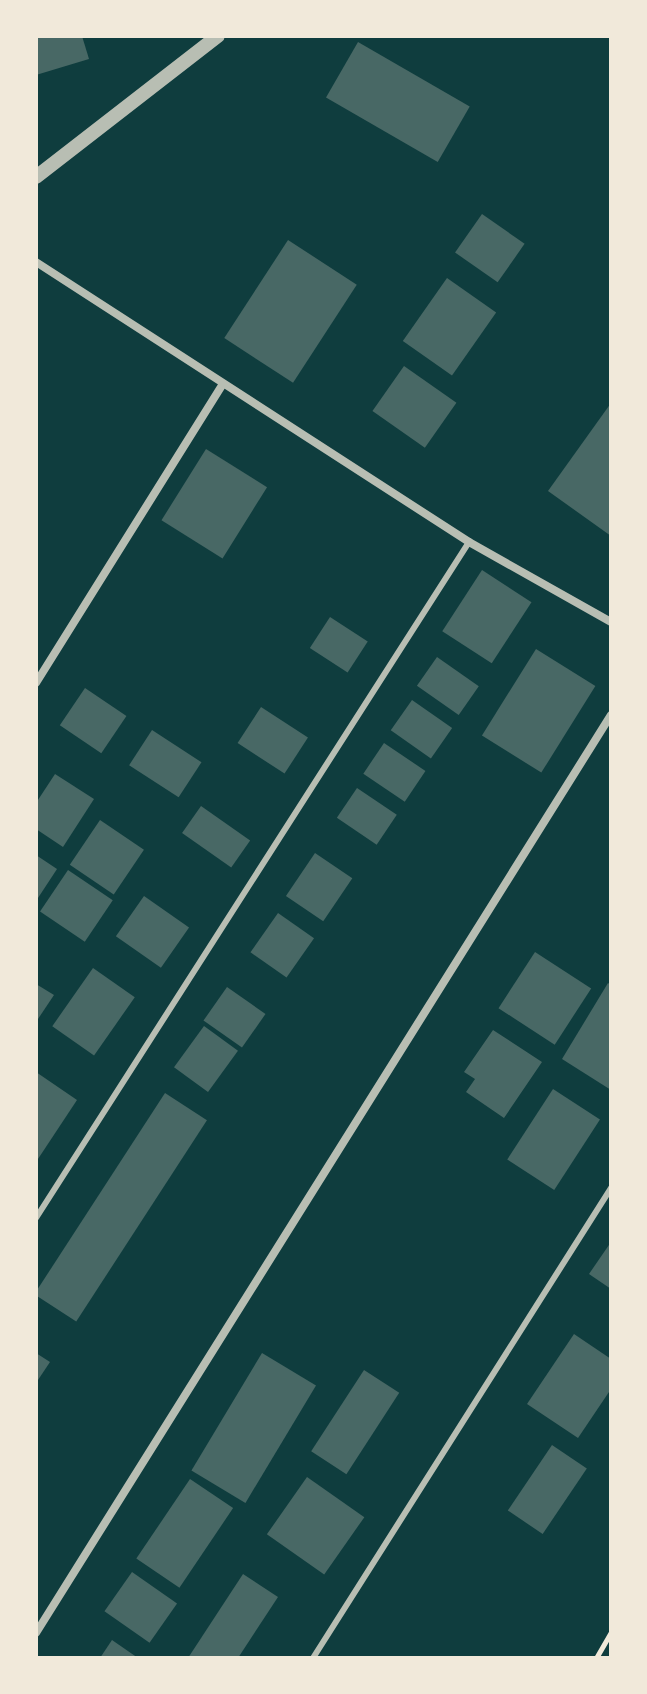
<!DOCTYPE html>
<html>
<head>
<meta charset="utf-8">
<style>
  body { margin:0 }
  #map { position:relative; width:647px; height:1694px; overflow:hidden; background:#0f3d3e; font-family:Commissioner,sans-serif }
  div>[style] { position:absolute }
  .building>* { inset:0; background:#486865; transform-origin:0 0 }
  .path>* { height:5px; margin:-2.5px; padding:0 2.5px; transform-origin:2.5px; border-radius:2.5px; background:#f1e9da }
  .service>* { height:6px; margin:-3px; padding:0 3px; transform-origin:3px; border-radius:3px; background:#b8beb3 }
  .minor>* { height:8px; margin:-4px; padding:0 4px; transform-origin:4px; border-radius:4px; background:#b8beb3 }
  .tertiary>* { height:14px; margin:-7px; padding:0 7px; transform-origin:7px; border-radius:7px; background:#b8beb3 }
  span { translate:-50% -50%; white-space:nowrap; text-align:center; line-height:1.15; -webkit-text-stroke:6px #f1e9da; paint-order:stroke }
  .frame { position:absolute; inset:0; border:38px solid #f1e9da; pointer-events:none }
</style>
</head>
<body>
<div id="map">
  <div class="building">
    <i style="clip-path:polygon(36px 36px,82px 36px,89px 59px,36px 75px)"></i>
    <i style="left:358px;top:42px;width:129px;height:64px;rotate:30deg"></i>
    <i style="left:482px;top:214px;width:52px;height:47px;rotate:35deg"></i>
    <i style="left:288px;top:240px;width:82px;height:117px;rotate:33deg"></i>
    <i style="left:447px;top:278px;width:60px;height:77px;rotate:35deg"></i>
    <i style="left:404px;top:366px;width:64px;height:55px;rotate:35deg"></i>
    <i style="clip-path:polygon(611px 403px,611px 536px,548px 491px)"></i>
    <i style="left:206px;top:449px;width:72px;height:84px;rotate:32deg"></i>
    <i style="left:482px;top:570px;width:59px;height:73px;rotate:33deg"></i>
    <i style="left:330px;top:617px;width:45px;height:37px;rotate:33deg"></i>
    <i style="left:536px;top:649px;width:70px;height:102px;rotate:32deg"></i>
    <i style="left:437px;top:657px;width:51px;height:35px;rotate:35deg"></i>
    <i style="left:85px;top:688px;width:50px;height:45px;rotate:34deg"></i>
    <i style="left:412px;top:700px;width:49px;height:37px;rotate:35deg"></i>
    <i style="left:261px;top:707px;width:56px;height:43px;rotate:33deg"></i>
    <i style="left:152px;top:730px;width:59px;height:42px;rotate:33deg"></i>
    <i style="left:384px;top:743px;width:50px;height:37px;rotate:34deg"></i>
    <i style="clip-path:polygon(55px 774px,94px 799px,63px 847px,36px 829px,36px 803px)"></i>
    <i style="left:357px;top:788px;width:48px;height:36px;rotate:34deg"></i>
    <i style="left:201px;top:806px;width:60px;height:33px;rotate:35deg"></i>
    <i style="left:100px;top:820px;width:53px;height:54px;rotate:34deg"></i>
    <i style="left:315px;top:853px;width:45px;height:52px;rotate:34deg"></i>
    <i style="clip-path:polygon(36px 855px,57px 869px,36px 901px)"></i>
    <i style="left:68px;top:870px;width:54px;height:50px;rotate:34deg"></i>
    <i style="left:144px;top:896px;width:55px;height:49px;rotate:35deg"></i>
    <i style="left:278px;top:913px;width:44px;height:48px;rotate:35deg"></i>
    <i style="left:535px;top:952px;width:67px;height:67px;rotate:33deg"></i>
    <i style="left:93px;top:968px;width:51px;height:71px;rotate:35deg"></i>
    <i style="clip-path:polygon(608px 983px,611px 985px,611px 1090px,562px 1059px)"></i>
    <i style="clip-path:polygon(36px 984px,54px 995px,36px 1022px)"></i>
    <i style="left:227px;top:987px;width:47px;height:41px;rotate:35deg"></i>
    <i style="left:204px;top:1026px;width:42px;height:51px;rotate:36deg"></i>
    <i style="clip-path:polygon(493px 1030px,542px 1062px,504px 1118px,466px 1092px,475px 1079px,464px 1072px)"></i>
    <i style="clip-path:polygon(36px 1072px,77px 1100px,36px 1162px)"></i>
    <i style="left:553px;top:1089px;width:56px;height:84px;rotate:33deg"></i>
    <i style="left:165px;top:1093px;width:50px;height:240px;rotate:33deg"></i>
    <i style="clip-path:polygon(611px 1242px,611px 1289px,589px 1274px)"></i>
    <i style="clip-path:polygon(574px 1334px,611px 1359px,611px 1389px,578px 1438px,527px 1404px)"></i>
    <i style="clip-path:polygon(36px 1353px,50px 1362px,36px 1383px)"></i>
    <i style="left:262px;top:1353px;width:63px;height:137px;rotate:31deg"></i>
    <i style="left:364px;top:1370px;width:42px;height:97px;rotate:33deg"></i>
    <i style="left:552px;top:1445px;width:42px;height:79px;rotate:34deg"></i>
    <i style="left:307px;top:1477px;width:70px;height:70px;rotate:35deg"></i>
    <i style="left:190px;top:1479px;width:52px;height:96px;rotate:34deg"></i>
    <i style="left:132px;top:1572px;width:55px;height:48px;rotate:35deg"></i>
    <i style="clip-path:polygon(243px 1574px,278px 1597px,238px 1658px,188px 1658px)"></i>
    <i style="clip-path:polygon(112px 1640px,138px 1658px,100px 1658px)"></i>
  </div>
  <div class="path">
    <i style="left:596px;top:1658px;width:30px;rotate:-60deg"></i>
  </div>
  <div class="service">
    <i style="left:36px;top:1218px;width:803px;rotate:-57.36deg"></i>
    <i style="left:313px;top:1658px;width:557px;rotate:-57.62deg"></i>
  </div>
  <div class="minor">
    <i style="left:36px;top:262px;width:516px;rotate:32.89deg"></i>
    <i style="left:469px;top:542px;width:163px;rotate:29.4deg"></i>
    <i style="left:36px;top:683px;width:353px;rotate:-58deg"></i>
    <i style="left:36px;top:1633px;width:1083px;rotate:-57.94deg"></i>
  </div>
  <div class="tertiary">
    <i style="left:36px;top:177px;width:230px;rotate:-37.8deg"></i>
  </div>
  <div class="frame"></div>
</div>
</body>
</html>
